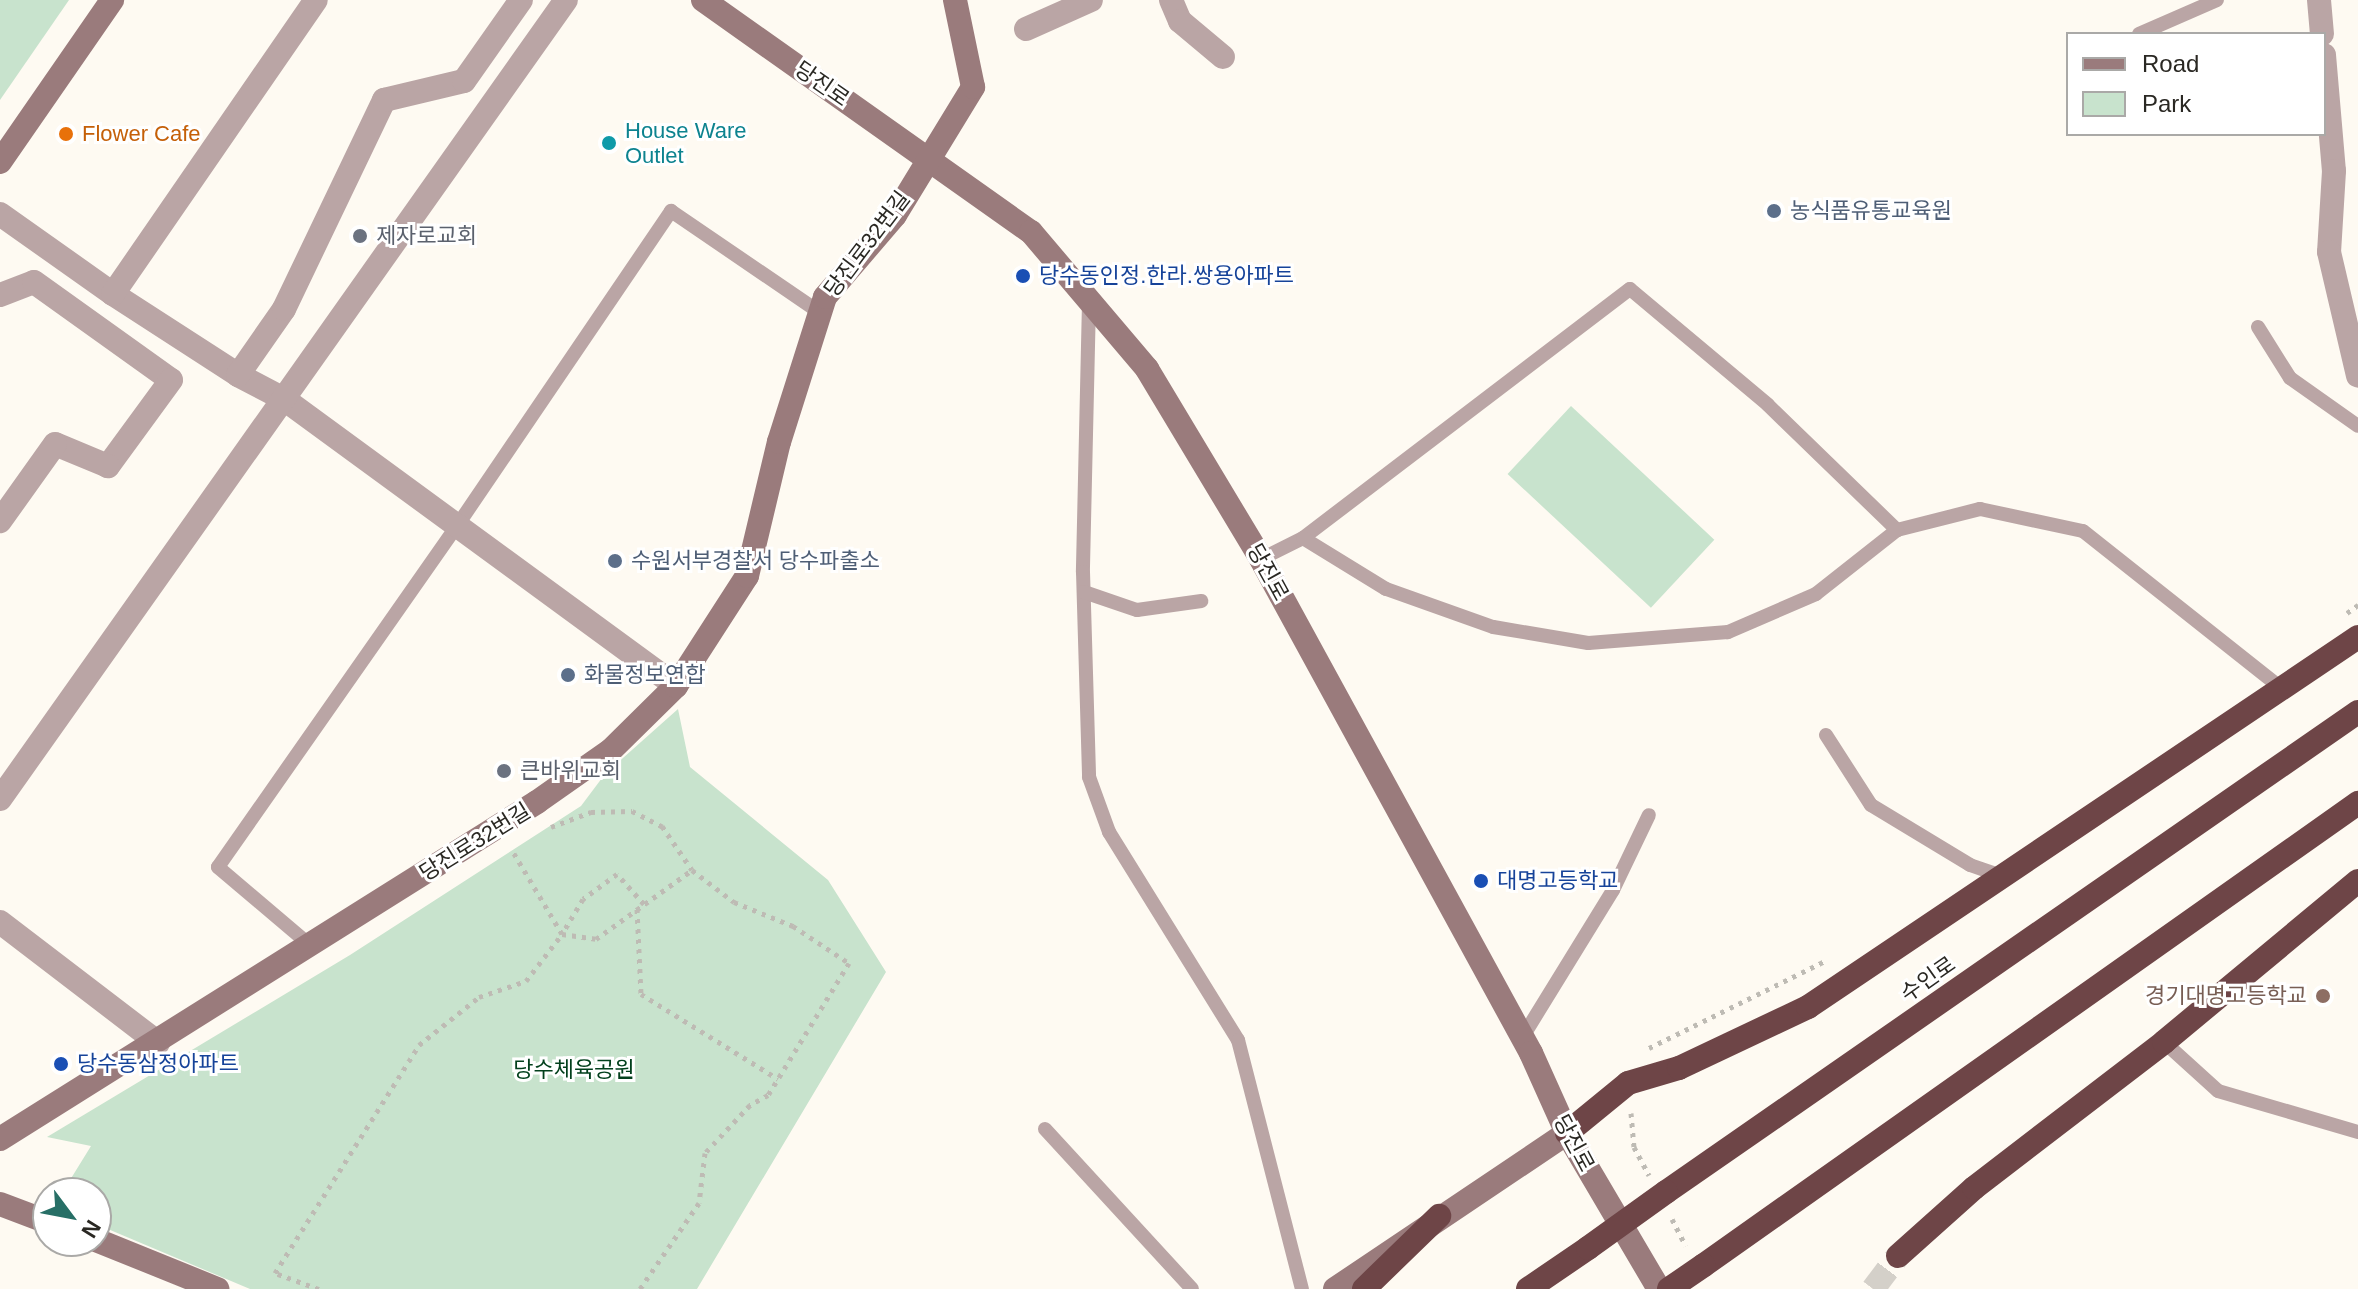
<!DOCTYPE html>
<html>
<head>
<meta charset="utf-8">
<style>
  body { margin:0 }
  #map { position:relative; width:2358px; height:1289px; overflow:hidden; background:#fefaf2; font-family:Helvetica,"Noto Sans KR",sans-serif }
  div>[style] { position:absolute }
  .green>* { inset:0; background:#c8e3cd; transform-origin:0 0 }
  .highway-tunnel>* { height:24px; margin-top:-12px; transform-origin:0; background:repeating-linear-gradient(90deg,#d4d0c9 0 24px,transparent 0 36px) }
  .path>* { height:5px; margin-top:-2.5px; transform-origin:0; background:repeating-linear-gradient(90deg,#bebbb4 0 4px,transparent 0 10px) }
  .lane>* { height:14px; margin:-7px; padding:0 7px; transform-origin:7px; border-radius:7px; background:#baa5a5 }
  .street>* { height:24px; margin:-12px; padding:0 12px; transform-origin:12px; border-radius:12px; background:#baa5a5 }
  .secondary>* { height:24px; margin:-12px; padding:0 12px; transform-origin:12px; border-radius:12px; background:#9a7b7c }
  .highway>* { height:24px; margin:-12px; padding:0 12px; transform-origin:12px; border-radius:12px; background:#6e4547 }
  .highway-bridge>* { height:24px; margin:-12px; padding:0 12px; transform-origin:12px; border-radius:12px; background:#6e4547 }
  .dots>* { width:22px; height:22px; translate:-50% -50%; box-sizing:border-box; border:4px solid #fff; border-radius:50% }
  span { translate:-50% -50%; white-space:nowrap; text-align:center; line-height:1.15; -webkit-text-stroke:6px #fff; paint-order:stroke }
  .street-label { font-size:22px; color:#2a2823 }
  .culture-label { font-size:22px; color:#0d838f }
  .left { translate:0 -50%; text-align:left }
  .food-label { font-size:22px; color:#c56008 }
  .service-label { font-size:22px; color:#4e5e75 }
  .worship-label { font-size:22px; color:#5b616d }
  .transit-label { font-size:22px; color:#164399 }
  .education-label { font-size:22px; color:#785e54 }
  .right { translate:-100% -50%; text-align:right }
  .park-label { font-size:22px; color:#02401c }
  .legend { position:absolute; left:2066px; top:32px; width:260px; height:104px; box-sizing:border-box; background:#fff; border:2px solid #aaa9a7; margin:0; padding:10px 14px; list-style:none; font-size:24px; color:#2a2823 }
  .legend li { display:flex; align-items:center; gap:16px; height:40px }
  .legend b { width:40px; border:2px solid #aaa9a7 }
  .north { position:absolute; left:32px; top:1177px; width:80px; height:80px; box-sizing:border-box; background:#fff; border:2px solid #aaa9a7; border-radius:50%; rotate:122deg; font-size:22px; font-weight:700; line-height:32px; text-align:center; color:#2a2823 }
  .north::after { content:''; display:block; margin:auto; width:28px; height:36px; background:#276f66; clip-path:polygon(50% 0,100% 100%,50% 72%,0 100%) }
</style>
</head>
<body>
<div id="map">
  <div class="green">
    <i style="clip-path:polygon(0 0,69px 0,0 100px)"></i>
    <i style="left:1571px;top:406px;width:196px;height:93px;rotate:43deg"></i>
    <i style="clip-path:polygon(678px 709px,690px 767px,828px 880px,886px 972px,697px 1289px,250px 1289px,96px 1224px,96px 1193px,62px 1193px,91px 1146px,47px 1137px,350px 955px,581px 806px,605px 774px)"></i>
  </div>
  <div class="highway-tunnel">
    <i style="left:1873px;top:1289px;width:41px;rotate:-52.9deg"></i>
  </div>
  <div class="path">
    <i style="left:2347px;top:613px;width:14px;rotate:-36deg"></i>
    <i style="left:551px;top:827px;width:43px;rotate:-20.6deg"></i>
    <i style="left:591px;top:812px;width:41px;rotate:-1.4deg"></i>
    <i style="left:632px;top:811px;width:34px;rotate:27deg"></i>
    <i style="left:662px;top:826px;width:53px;rotate:55.7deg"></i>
    <i style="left:692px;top:870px;width:53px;rotate:37.3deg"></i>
    <i style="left:734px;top:902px;width:64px;rotate:22.1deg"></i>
    <i style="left:793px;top:926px;width:67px;rotate:33.5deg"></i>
    <i style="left:849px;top:963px;width:155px;rotate:121.5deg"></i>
    <i style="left:768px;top:1095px;width:21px;rotate:151deg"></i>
    <i style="left:750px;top:1105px;width:66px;rotate:133.2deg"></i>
    <i style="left:705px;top:1153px;width:50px;rotate:96.8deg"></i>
    <i style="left:699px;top:1203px;width:104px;rotate:124.5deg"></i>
    <i style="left:644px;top:904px;width:40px;rotate:-132deg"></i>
    <i style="left:617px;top:874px;width:42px;rotate:143.7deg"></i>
    <i style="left:583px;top:899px;width:41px;rotate:121deg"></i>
    <i style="left:562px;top:934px;width:34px;rotate:8deg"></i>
    <i style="left:596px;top:939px;width:118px;rotate:-35.7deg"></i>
    <i style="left:637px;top:909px;width:85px;rotate:87.3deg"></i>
    <i style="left:641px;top:994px;width:161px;rotate:31.8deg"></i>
    <i style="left:1649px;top:1048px;width:199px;rotate:-26.3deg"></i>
    <i style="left:1631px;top:1113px;width:34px;rotate:85deg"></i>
    <i style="left:1634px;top:1147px;width:32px;rotate:62deg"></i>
    <i style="left:1672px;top:1219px;width:30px;rotate:63deg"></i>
    <i style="left:319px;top:1289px;width:47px;rotate:-160deg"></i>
    <i style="left:275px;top:1273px;width:270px;rotate:-57.7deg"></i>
    <i style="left:419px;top:1045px;width:77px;rotate:-38.7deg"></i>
    <i style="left:479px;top:997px;width:50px;rotate:-18.8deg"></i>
    <i style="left:526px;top:981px;width:59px;rotate:-52.5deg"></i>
    <i style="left:562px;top:934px;width:98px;rotate:-120.8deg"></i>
  </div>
  <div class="lane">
    <i style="left:2139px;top:34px;width:85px;rotate:-23.6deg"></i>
    <i style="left:1089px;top:302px;width:270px;rotate:91.3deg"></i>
    <i style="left:1083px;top:572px;width:205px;rotate:88.3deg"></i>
    <i style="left:1089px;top:777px;width:59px;rotate:70deg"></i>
    <i style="left:1109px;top:832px;width:245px;rotate:58.2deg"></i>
    <i style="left:1238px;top:1040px;width:257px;rotate:75.6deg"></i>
    <i style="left:2258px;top:327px;width:60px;rotate:57.9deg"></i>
    <i style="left:2290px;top:378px;width:83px;rotate:35.2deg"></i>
    <i style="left:1897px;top:530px;width:86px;rotate:-14.2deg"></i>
    <i style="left:1980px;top:509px;width:105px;rotate:12.1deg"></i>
    <i style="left:2083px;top:531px;width:254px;rotate:38.4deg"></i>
    <i style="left:1261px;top:559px;width:47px;rotate:-26.6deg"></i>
    <i style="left:1303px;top:538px;width:411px;rotate:-37.3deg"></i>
    <i style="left:1630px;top:289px;width:180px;rotate:40deg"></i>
    <i style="left:1768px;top:405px;width:180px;rotate:44.1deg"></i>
    <i style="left:1897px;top:530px;width:103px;rotate:141.7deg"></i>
    <i style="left:1816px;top:594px;width:96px;rotate:156.6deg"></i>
    <i style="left:1728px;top:632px;width:140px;rotate:175.5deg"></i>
    <i style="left:1588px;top:643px;width:96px;rotate:-170.4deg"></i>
    <i style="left:1493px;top:627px;width:114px;rotate:-160.4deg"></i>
    <i style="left:1386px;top:589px;width:97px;rotate:-148.4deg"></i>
    <i style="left:1084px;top:592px;width:56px;rotate:18.8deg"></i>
    <i style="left:1137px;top:610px;width:65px;rotate:-8deg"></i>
    <i style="left:1826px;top:735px;width:83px;rotate:57.3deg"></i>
    <i style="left:1871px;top:805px;width:116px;rotate:31.2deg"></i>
    <i style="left:1970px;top:865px;width:34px;rotate:19deg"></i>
    <i style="left:311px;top:946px;width:122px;rotate:-139.7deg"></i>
    <i style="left:218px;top:867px;width:416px;rotate:-55deg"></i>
    <i style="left:457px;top:526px;width:381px;rotate:-55.8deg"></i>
    <i style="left:671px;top:211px;width:179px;rotate:34.3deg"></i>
    <i style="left:1522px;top:1038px;width:174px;rotate:-58.4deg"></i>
    <i style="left:1613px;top:890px;width:83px;rotate:-64.4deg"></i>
    <i style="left:2164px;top:1042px;width:73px;rotate:42.2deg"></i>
    <i style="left:2218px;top:1091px;width:146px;rotate:16.3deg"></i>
    <i style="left:1045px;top:1129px;width:217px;rotate:47.4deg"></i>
  </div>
  <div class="street">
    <i style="left:1171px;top:0;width:23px;rotate:67deg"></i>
    <i style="left:1180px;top:21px;width:56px;rotate:39.9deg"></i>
    <i style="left:2319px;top:0;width:34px;rotate:85deg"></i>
    <i style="left:1026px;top:29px;width:71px;rotate:-24deg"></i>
    <i style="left:2324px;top:55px;width:116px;rotate:85.1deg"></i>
    <i style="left:2334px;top:171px;width:81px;rotate:93.5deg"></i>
    <i style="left:2329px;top:252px;width:127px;rotate:76.8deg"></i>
    <i style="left:0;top:214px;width:138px;rotate:35.3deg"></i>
    <i style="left:113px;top:294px;width:149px;rotate:32.9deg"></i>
    <i style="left:238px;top:375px;width:52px;rotate:27.6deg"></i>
    <i style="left:284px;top:399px;width:486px;rotate:36.2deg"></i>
    <i style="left:113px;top:294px;width:357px;rotate:-55.4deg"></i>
    <i style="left:0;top:295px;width:36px;rotate:-21deg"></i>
    <i style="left:34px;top:282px;width:168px;rotate:35.6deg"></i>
    <i style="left:171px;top:380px;width:107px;rotate:126.2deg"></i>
    <i style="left:108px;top:466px;width:57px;rotate:-157.5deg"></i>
    <i style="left:55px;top:444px;width:95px;rotate:125.5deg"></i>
    <i style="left:238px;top:375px;width:80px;rotate:-55.1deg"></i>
    <i style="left:284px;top:309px;width:232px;rotate:-64.4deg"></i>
    <i style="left:384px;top:100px;width:82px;rotate:-13.4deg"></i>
    <i style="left:464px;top:81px;width:99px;rotate:-54.9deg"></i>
    <i style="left:0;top:799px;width:979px;rotate:-54.69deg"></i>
    <i style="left:0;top:922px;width:199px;rotate:37.4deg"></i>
  </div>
  <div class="secondary">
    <i style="left:703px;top:0;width:402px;rotate:35.3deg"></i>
    <i style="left:1031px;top:232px;width:180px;rotate:49.7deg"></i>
    <i style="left:1147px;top:369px;width:222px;rotate:59deg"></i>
    <i style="left:1261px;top:559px;width:563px;rotate:61.34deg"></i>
    <i style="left:1531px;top:1053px;width:88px;rotate:65.8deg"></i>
    <i style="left:1567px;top:1133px;width:181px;rotate:59.5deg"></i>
    <i style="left:0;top:162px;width:197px;rotate:-55.3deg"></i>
    <i style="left:0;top:1139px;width:634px;rotate:-32.11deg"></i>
    <i style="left:537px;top:802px;width:90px;rotate:-35.1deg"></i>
    <i style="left:611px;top:750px;width:91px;rotate:-44.6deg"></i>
    <i style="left:676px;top:686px;width:131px;rotate:-57.2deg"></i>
    <i style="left:747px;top:576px;width:138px;rotate:-76.6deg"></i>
    <i style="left:779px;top:442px;width:152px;rotate:-72.4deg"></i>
    <i style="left:825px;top:297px;width:108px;rotate:-49.5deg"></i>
    <i style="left:895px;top:215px;width:150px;rotate:-58.6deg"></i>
    <i style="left:973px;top:87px;width:89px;rotate:-101.7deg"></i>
    <i style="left:0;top:1204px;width:51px;rotate:20.6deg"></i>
    <i style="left:96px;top:1240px;width:131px;rotate:22deg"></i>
    <i style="left:1335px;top:1289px;width:280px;rotate:-33.9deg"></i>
  </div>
  <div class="highway">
    <i style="left:1567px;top:1133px;width:79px;rotate:-39.3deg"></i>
    <i style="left:1628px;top:1083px;width:53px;rotate:-16.4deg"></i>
    <i style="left:1679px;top:1068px;width:143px;rotate:-25.3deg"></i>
    <i style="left:1808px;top:1007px;width:663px;rotate:-33.93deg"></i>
    <i style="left:1666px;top:1192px;width:842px;rotate:-34.75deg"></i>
    <i style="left:1898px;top:1256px;width:102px;rotate:-41.8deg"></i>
    <i style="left:1974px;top:1188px;width:240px;rotate:-37.5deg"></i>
    <i style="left:2164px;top:1042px;width:252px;rotate:-39.7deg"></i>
    <i style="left:1704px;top:1265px;width:801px;rotate:-35.24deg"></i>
    <i style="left:1364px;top:1289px;width:105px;rotate:-44.2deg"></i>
    <i style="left:1528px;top:1289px;width:73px;rotate:-34.3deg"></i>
  </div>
  <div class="highway-bridge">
    <i style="left:1588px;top:1248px;width:96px;rotate:-35.7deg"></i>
    <i style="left:1669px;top:1289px;width:42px;rotate:-34.4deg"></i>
  </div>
  <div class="dots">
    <i style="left:66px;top:134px;background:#e8710a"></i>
    <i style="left:609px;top:143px;background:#0f9aa8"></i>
    <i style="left:1774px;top:211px;background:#5c6f8a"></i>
    <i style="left:360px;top:236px;background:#6b7280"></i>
    <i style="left:1023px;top:276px;background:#1a4fb4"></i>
    <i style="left:615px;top:561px;background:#5c6f8a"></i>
    <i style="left:568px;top:675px;background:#5c6f8a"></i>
    <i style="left:504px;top:771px;background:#6b7280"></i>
    <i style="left:1481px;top:881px;background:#1a4fb4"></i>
    <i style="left:2323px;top:996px;background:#8d6e63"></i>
    <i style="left:61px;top:1064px;background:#1a4fb4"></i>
  </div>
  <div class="street-label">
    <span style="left:822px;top:84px;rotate:35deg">당진로</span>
    <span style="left:867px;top:244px;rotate:-53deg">당진로32번길</span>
    <span style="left:1268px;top:572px;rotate:61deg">당진로</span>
    <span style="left:475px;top:842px;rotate:-32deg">당진로32번길</span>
    <span style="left:1928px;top:979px;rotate:-35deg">수인로</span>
    <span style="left:1574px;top:1143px;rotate:62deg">당진로</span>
  </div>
  <div class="culture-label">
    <span class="left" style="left:625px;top:143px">House Ware<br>Outlet</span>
  </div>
  <div class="food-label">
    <span class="left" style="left:82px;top:134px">Flower Cafe</span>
  </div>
  <div class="service-label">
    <span class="left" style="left:1790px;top:211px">농식품유통교육원</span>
    <span class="left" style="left:631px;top:561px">수원서부경찰서 당수파출소</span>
    <span class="left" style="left:584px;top:675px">화물정보연합</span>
  </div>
  <div class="worship-label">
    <span class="left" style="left:376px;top:236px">제자로교회</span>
    <span class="left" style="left:520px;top:771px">큰바위교회</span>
  </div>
  <div class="transit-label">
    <span class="left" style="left:1039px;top:276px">당수동인정.한라.쌍용아파트</span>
    <span class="left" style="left:1497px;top:881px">대명고등학교</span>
    <span class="left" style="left:77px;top:1064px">당수동삼정아파트</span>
  </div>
  <div class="education-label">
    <span class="right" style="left:2307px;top:996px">경기대명고등학교</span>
  </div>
  <div class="park-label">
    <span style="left:574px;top:1070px">당수체육공원</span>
  </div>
  <ul class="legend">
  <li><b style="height:10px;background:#9a7b7c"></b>Road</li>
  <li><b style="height:22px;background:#c8e3cd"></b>Park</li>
  </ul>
  <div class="north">N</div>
</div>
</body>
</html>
